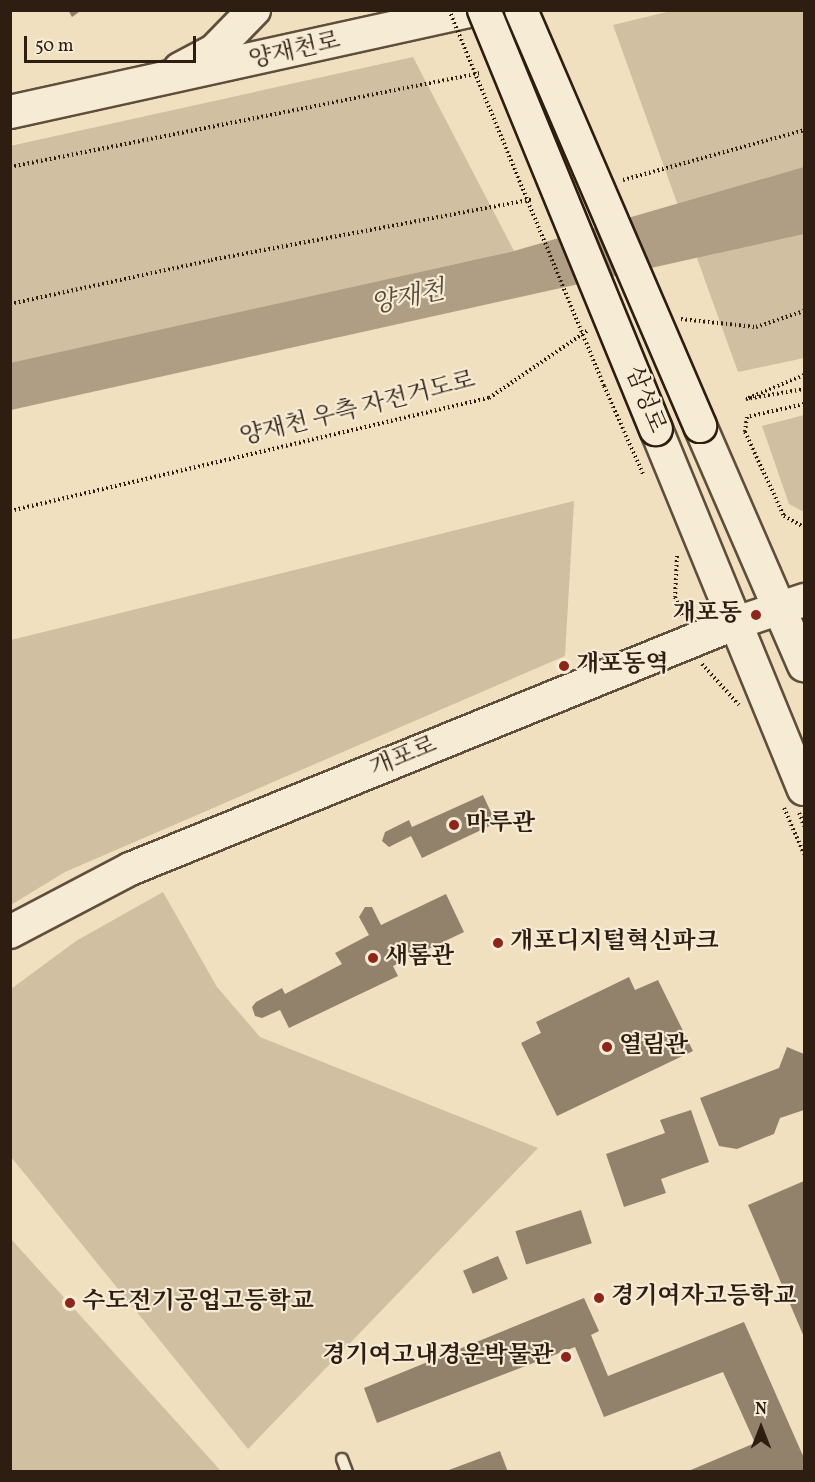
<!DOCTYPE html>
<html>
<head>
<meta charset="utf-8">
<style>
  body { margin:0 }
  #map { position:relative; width:815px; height:1482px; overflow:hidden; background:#f1e0bf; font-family:Vollkorn,"Noto Serif KR",serif }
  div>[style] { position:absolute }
  .green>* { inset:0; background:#d0bfa1 }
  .water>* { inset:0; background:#af9e84 }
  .building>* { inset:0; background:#93826b; transform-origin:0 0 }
  .path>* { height:4px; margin-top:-2px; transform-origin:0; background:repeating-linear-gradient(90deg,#2e1d11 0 1.5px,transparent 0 4.5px) }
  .roads { filter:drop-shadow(2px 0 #5f4e3c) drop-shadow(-2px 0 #5f4e3c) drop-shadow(0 2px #5f4e3c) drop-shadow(0 -2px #5f4e3c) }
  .lane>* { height:10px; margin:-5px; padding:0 5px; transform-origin:5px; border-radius:5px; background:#f6ebd5 }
  .secondary>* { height:32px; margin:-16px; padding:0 16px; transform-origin:16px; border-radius:16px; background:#f6ebd5 }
  .path-bridge>* { height:4px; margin-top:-2px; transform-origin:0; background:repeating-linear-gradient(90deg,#2e1d11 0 1.5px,transparent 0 4.5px) }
  .bridges { filter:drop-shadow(2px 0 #2e1d11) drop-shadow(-2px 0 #2e1d11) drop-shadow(0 2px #2e1d11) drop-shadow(0 -2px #2e1d11) }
  .secondary-bridge>* { height:32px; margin:-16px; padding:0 16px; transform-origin:16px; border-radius:16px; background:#f6ebd5 }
  .dots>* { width:16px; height:16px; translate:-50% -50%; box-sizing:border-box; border:3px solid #f6ebd5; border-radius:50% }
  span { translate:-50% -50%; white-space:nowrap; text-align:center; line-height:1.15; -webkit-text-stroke:4.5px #f6ebd5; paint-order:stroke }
  .street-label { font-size:24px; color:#2e1d11 }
  .poi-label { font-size:24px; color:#2e1d11; font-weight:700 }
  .right { translate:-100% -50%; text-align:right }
  .left { translate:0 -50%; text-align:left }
  .water-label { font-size:26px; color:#5b4a39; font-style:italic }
  .frame { position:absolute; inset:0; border:12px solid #2e1d11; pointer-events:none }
  .north { position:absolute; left:731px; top:1398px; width:60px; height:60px; -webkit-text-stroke:4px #f6ebd5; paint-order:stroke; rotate:0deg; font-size:16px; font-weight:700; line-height:24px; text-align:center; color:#2e1d11 }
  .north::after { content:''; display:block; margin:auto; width:21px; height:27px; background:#2e1d11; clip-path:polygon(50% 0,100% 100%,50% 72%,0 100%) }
  .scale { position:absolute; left:24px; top:36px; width:172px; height:27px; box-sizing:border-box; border:3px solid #2e1d11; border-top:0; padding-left:8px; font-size:18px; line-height:21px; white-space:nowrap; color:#2e1d11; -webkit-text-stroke:4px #f6ebd5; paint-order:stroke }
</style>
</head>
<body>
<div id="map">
  <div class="green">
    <i style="clip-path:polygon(671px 11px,804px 11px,804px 358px,738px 372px,613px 25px)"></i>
    <i style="clip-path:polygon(413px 57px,514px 251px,11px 363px,10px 146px)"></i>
    <i style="clip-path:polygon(804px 415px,804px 512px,789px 504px,762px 426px)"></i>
    <i style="clip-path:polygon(574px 501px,565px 656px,65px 872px,11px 905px,11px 640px)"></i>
    <i style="clip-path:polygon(163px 892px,217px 987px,260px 1037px,538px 1148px,248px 1449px,11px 1157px,11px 989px,76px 941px)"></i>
    <i style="clip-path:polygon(11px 1239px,221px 1471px,11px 1471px)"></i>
  </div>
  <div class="water">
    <i style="clip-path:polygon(804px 167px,804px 234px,11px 410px,10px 363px,514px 251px)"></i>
  </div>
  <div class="building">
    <i style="clip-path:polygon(68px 10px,82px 10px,72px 17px)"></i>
    <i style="clip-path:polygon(483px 795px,496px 823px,422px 858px,411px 836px,389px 847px,382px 841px,385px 832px,409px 820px,412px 827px)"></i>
    <i style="clip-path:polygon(446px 894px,464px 932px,393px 966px,398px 976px,289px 1028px,280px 1010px,262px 1018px,255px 1016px,252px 1007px,256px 1002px,282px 988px,285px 994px,342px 964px,335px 953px,369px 935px,359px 917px,365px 907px,372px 907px,381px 925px)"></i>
    <i style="clip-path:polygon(629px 977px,635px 990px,658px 980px,693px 1051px,557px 1116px,521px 1043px,541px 1033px,536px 1022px)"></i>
    <i style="clip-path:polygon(787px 1047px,804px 1054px,804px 1110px,780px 1118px,774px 1134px,737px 1149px,719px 1146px,700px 1098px,779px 1068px)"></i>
    <i style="clip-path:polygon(691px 1110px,709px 1162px,661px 1179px,666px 1193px,624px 1207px,606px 1154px,665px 1133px,660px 1120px)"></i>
    <i style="clip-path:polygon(804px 1181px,804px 1337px,748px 1205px)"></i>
    <i style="left:581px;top:1210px;width:35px;height:69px;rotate:72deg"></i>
    <i style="left:498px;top:1256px;width:25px;height:38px;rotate:67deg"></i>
    <i style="clip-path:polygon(584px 1298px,599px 1331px,591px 1335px,608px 1376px,744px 1322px,804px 1458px,804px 1470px,686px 1472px,755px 1443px,723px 1372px,604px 1417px,575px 1347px,377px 1423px,364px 1388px)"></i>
    <i style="clip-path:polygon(500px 1451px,508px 1472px,446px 1472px,446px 1471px)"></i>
  </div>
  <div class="path">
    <i style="left:10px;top:167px;width:479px;rotate:-11.3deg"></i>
    <i style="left:623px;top:180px;width:188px;rotate:-15.4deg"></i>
    <i style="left:10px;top:304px;width:206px;rotate:-12.3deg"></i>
    <i style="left:211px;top:260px;width:328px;rotate:-10.7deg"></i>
    <i style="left:681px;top:319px;width:75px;rotate:6.1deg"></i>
    <i style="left:756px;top:327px;width:51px;rotate:-18.4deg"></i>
    <i style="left:804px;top:375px;width:63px;rotate:157.5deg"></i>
    <i style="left:746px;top:399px;width:59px;rotate:-9.8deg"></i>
    <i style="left:604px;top:386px;width:96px;rotate:66.1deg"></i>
    <i style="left:804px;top:404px;width:58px;rotate:167.2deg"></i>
    <i style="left:747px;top:417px;width:15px;rotate:98deg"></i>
    <i style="left:745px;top:432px;width:93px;rotate:65.1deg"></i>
    <i style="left:784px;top:516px;width:23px;rotate:29deg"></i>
    <i style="left:10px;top:511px;width:492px;rotate:-13.3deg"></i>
    <i style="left:489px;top:398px;width:119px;rotate:-34.4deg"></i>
    <i style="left:677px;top:556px;width:41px;rotate:92.8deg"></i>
    <i style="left:675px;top:597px;width:22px;rotate:69deg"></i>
    <i style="left:702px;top:664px;width:55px;rotate:47.9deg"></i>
    <i style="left:784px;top:808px;width:50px;rotate:66.5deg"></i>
    <i style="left:799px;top:813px;width:14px;rotate:69deg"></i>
  </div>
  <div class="roads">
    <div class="lane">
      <i style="left:342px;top:1459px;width:14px;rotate:69deg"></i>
    </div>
    <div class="secondary">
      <i style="left:180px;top:69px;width:40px;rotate:-28deg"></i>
      <i style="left:215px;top:50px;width:56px;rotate:-45.7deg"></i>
      <i style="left:10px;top:112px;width:474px;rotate:-12.4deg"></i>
      <i style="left:700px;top:426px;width:261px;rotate:66.5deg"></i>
      <i style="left:656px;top:429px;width:389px;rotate:67.7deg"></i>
      <i style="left:10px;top:932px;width:136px;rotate:-27.7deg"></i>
      <i style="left:130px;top:869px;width:654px;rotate:-22.09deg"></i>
      <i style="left:736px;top:623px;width:72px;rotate:-18.7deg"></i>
    </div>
  </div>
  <div class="path-bridge">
    <i style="left:449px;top:10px;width:407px;rotate:67.6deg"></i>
  </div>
  <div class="bridges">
    <div class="secondary-bridge">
      <i style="left:484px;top:10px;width:453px;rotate:67.7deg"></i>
      <i style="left:521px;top:10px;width:453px;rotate:66.7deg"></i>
    </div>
  </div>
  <div class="dots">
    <i style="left:756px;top:615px;background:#8f2418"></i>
    <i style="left:564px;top:666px;background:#8f2418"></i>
    <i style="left:454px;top:825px;background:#8f2418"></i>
    <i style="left:498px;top:943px;background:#8f2418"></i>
    <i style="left:373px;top:958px;background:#8f2418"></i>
    <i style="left:607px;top:1047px;background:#8f2418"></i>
    <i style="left:599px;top:1298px;background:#8f2418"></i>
    <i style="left:70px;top:1303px;background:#8f2418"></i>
    <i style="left:566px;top:1357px;background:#8f2418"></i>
  </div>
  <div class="street-label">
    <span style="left:295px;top:52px;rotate:-13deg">양재천로</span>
    <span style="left:644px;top:400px;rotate:68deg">삼성로</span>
    <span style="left:358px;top:410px;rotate:-14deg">양재천 우측 자전거도로</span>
    <span style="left:404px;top:758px;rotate:-22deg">개포로</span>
  </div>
  <div class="poi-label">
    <span class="right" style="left:742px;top:615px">개포동</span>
    <span class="left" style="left:576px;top:666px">개포동역</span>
    <span class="left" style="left:466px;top:825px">마루관</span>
    <span class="left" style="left:510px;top:943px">개포디지털혁신파크</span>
    <span class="left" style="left:385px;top:958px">새롬관</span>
    <span class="left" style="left:619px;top:1047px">열림관</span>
    <span class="left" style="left:611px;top:1298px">경기여자고등학교</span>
    <span class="left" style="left:82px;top:1303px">수도전기공업고등학교</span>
    <span class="right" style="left:554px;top:1357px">경기여고내경운박물관</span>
  </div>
  <div class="water-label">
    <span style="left:408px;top:299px;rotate:-12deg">양재천</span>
  </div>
  <div class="frame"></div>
  <div class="north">N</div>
  <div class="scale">50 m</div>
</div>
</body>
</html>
